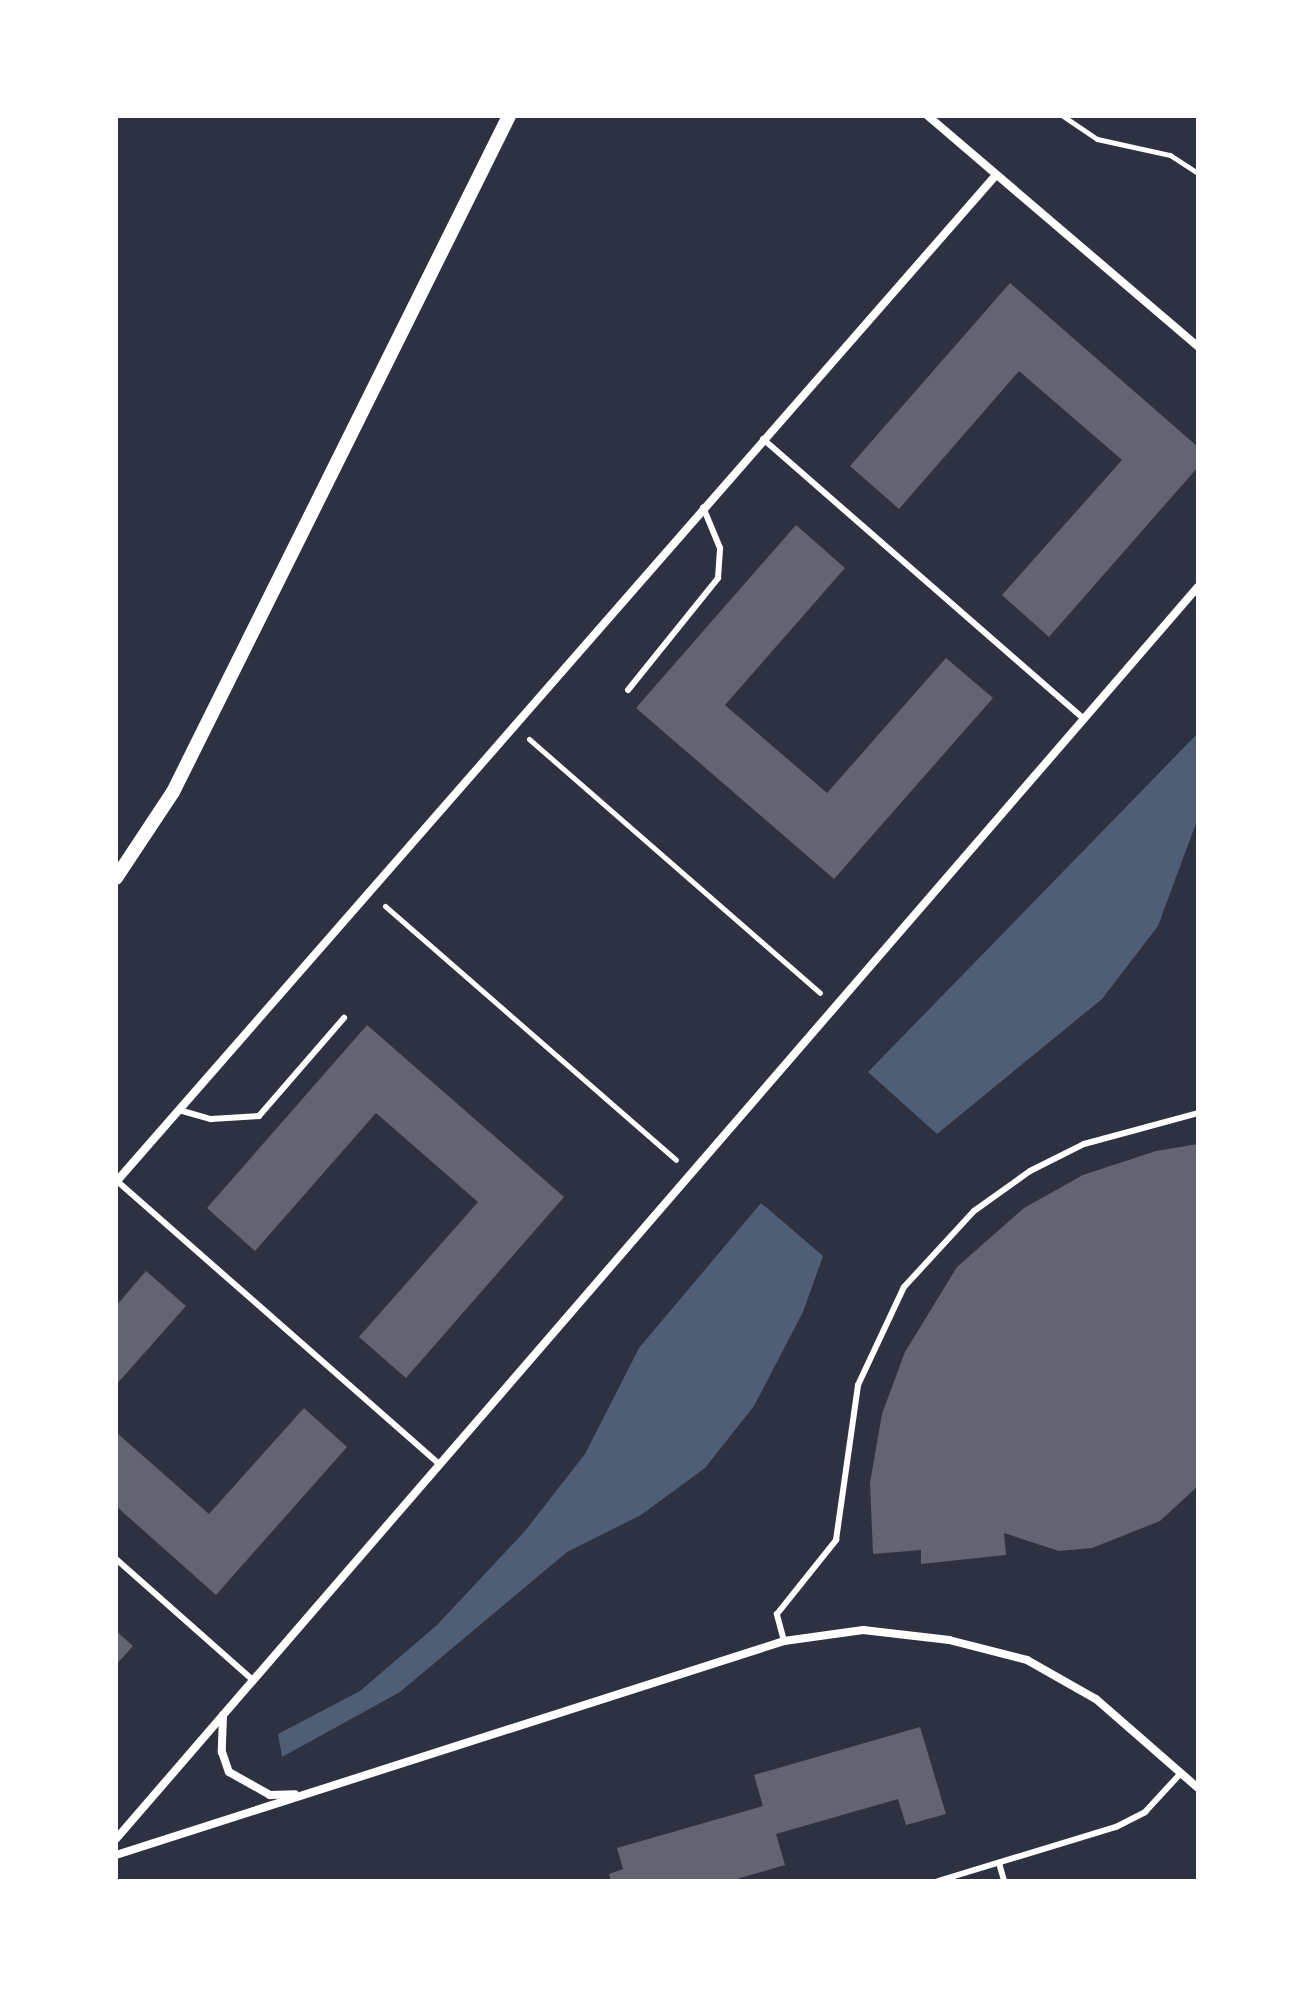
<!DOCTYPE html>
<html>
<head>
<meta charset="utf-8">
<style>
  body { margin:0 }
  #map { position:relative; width:1314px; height:1997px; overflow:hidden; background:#2d3142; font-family:Roboto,sans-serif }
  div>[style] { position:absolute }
  .water>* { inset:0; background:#4f5d75 }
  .building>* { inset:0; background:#626471 }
  .path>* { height:5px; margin:-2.5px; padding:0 2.5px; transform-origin:2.5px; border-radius:2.5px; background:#fff }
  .service>* { height:6px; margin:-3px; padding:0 3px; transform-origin:3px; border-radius:3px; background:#fff }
  .minor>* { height:8px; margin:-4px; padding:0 4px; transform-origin:4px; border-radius:4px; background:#fff }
  .tertiary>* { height:14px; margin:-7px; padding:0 7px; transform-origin:7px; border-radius:7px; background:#fff }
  span { translate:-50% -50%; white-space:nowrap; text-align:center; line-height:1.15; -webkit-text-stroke:6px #fff; paint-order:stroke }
  .frame { position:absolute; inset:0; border:118px solid #fff; pointer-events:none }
</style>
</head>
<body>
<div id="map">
  <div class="water">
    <i style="clip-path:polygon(1198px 733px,1198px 818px,1158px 926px,1102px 999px,937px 1134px,868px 1072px)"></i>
    <i style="clip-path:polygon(761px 1203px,823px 1256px,803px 1312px,754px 1406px,705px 1468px,641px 1515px,567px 1552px,400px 1692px,282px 1757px,278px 1734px,360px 1691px,437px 1625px,525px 1531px,585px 1454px,639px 1348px)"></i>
  </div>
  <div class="building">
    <i style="clip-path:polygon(1010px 283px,1198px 447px,1198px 467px,1049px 637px,1002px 595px,1122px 460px,1019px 371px,899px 509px,850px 466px)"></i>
    <i style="clip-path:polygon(796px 525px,845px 568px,725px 705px,827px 793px,946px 658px,993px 698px,834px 879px,636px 708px)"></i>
    <i style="clip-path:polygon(367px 1025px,564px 1197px,406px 1378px,359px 1337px,478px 1202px,376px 1113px,255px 1251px,207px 1208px)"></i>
    <i style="clip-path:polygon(1198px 1144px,1198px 1486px,1160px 1521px,1092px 1548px,1059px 1551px,1004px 1533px,1006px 1555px,921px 1564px,921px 1550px,873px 1554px,870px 1483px,882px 1414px,905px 1352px,957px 1267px,1024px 1208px,1083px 1175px,1156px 1151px)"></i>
    <i style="clip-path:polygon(146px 1271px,186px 1306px,116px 1385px,116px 1306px)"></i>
    <i style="clip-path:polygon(304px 1408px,347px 1447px,216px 1595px,116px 1506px,116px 1432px,209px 1514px)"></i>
    <i style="clip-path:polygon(116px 1631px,133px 1646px,116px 1665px)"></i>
    <i style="clip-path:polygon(920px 1727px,946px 1814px,906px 1825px,898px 1799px,776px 1834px,785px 1865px,730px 1881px,611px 1881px,609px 1874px,623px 1869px,617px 1848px,763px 1806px,754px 1775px)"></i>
  </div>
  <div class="path">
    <i style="left:1063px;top:116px;width:41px;rotate:34.1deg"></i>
    <i style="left:1097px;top:139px;width:75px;rotate:12.4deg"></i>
    <i style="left:1170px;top:155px;width:33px;rotate:33deg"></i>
    <i style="left:529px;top:739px;width:386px;rotate:41.1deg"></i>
    <i style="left:385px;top:906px;width:386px;rotate:41.1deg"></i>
  </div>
  <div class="service">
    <i style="left:763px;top:439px;width:426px;rotate:41.1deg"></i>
    <i style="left:628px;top:690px;width:144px;rotate:-51.2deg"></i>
    <i style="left:718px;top:578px;width:30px;rotate:-86deg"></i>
    <i style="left:720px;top:548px;width:44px;rotate:-112.5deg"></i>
    <i style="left:179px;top:1110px;width:33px;rotate:16deg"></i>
    <i style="left:211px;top:1119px;width:48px;rotate:-3.6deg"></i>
    <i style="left:259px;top:1116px;width:130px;rotate:-49.1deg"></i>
    <i style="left:117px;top:1181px;width:430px;rotate:41.3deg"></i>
    <i style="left:116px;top:1559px;width:183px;rotate:41.5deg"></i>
    <i style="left:784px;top:1641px;width:28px;rotate:-105deg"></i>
    <i style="left:777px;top:1614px;width:95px;rotate:-51.4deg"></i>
    <i style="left:836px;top:1540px;width:157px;rotate:-81.9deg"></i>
    <i style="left:858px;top:1385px;width:108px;rotate:-64.9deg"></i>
    <i style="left:904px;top:1287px;width:103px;rotate:-47.4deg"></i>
    <i style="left:974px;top:1211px;width:69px;rotate:-35.5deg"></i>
    <i style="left:1030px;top:1171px;width:60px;rotate:-26.6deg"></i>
    <i style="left:1084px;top:1144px;width:118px;rotate:-15.2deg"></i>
    <i style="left:999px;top:1863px;width:19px;rotate:74deg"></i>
    <i style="left:938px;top:1881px;width:186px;rotate:-16.9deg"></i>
    <i style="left:1116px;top:1827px;width:33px;rotate:-27deg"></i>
    <i style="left:1145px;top:1812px;width:53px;rotate:-47.3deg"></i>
  </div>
  <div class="minor">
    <i style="left:928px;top:116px;width:355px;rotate:40.5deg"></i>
    <i style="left:116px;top:1182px;width:1337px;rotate:-48.85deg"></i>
    <i style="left:223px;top:1715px;width:37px;rotate:92deg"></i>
    <i style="left:222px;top:1752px;width:21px;rotate:71deg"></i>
    <i style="left:229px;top:1772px;width:47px;rotate:29.3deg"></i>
    <i style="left:270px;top:1795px;width:25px;rotate:-2deg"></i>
    <i style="left:116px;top:1839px;width:1655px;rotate:-49.17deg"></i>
    <i style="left:116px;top:1855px;width:701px;rotate:-17.76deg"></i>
    <i style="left:784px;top:1641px;width:80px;rotate:-7.9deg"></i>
    <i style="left:863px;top:1630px;width:87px;rotate:6.6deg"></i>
    <i style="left:949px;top:1640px;width:81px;rotate:14.4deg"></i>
    <i style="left:1027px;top:1660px;width:79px;rotate:29.5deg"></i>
    <i style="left:1096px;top:1699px;width:135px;rotate:41.1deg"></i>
  </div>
  <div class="tertiary">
    <i style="left:116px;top:878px;width:103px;rotate:-56.5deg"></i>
    <i style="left:173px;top:792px;width:755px;rotate:-63.57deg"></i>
  </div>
  <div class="frame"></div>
</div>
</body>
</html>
